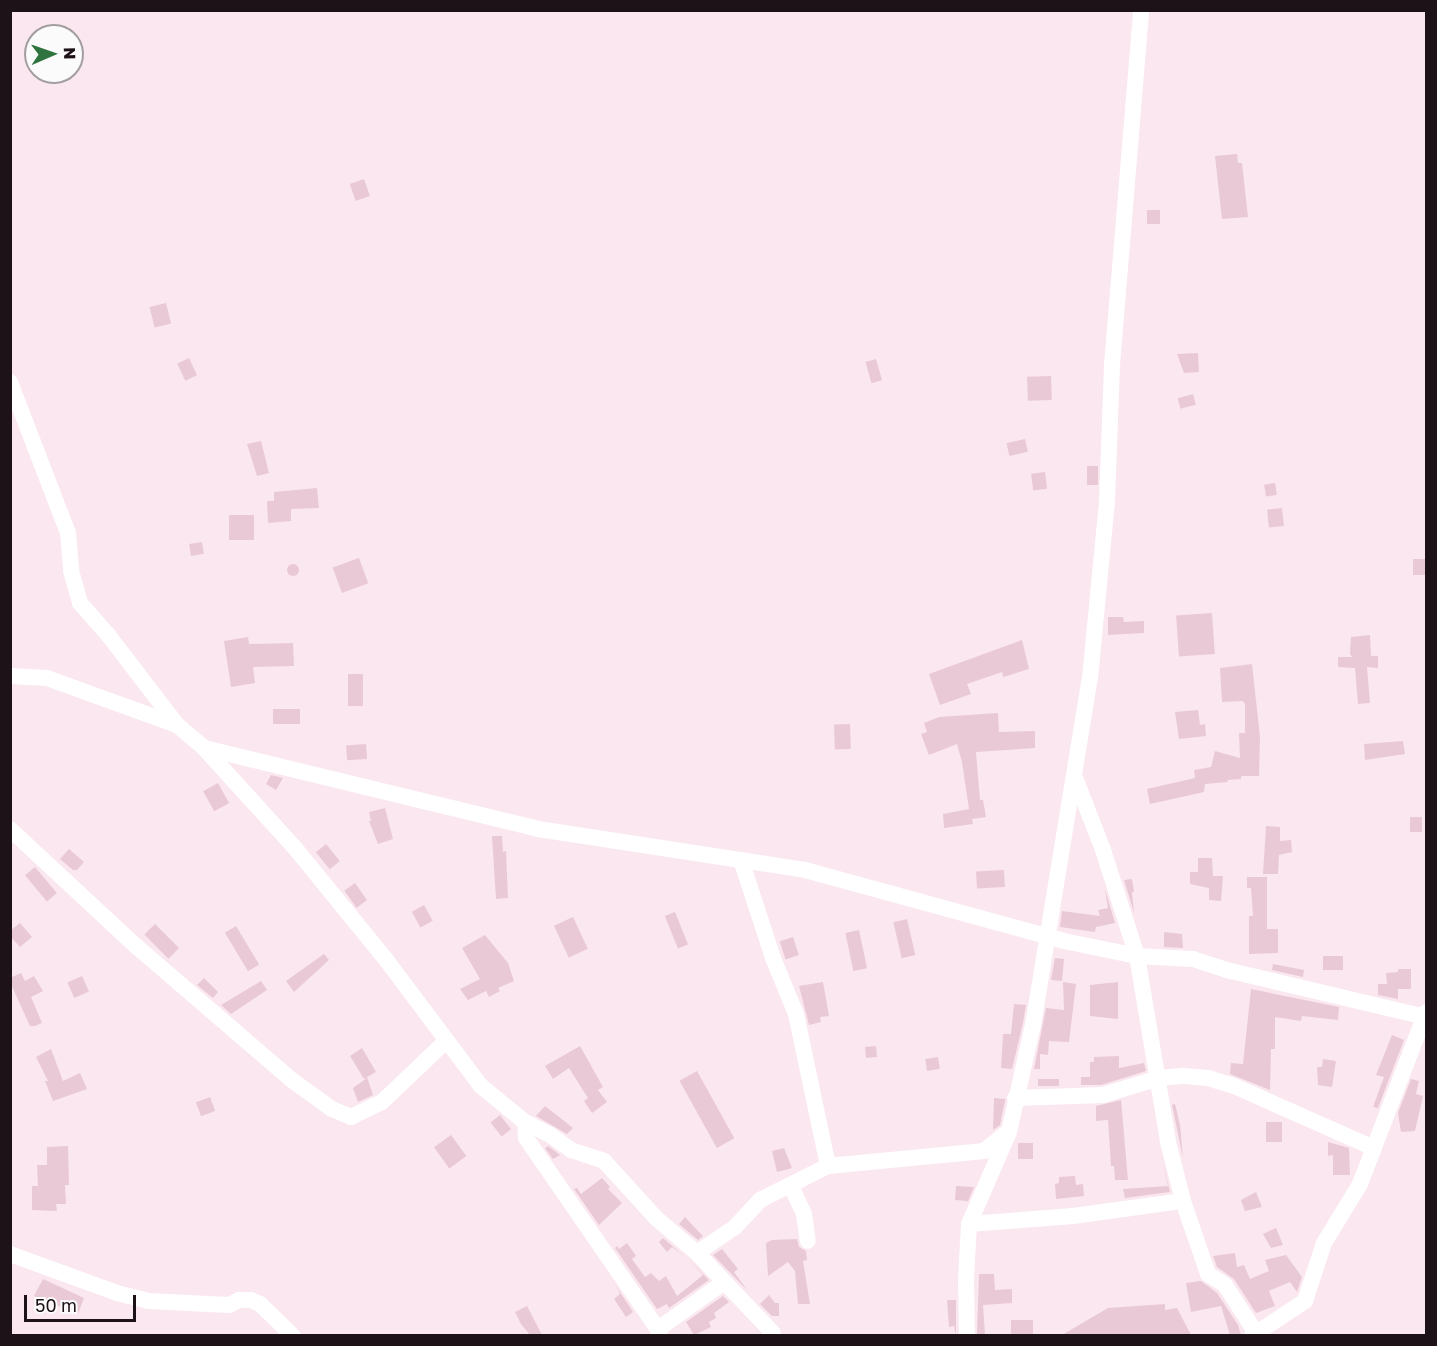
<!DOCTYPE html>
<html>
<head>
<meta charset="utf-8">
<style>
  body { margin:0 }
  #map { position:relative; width:1437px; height:1346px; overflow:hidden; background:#fbe7ef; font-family:"Golos Text",sans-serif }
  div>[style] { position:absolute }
  .building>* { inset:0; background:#e9c9d6; transform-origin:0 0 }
  .round { border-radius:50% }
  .street>* { height:16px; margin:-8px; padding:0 8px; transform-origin:8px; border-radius:8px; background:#fff }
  span { translate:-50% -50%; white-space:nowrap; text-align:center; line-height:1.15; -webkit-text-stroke:5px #fbfbfb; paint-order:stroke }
  .frame { position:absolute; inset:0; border:12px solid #1d1217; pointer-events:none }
  .north { position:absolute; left:24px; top:24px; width:60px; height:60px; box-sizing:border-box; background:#fbfbfb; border:2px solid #a29ea0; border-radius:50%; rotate:88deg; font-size:16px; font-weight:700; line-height:24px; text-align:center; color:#1d1217 }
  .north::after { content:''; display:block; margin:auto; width:21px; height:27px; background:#2f733e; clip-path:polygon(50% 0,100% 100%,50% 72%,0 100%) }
  .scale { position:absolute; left:24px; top:1295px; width:112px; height:27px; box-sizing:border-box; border:3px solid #1d1217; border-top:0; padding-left:8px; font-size:18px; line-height:21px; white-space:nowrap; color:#1d1217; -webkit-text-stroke:4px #fbfbfb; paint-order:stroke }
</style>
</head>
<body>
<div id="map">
  <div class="building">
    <i style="clip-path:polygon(1237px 154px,1238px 163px,1242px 163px,1248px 217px,1222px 219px,1215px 156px)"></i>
    <i style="left:364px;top:179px;width:18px;height:15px;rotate:71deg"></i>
    <i style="left:1147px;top:210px;width:13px;height:14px"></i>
    <i style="left:166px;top:303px;width:21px;height:17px;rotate:76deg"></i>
    <i style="clip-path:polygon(1198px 353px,1199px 372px,1184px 373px,1177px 354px)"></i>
    <i style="left:189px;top:358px;width:19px;height:13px;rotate:65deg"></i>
    <i style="left:876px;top:359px;width:22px;height:11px;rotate:74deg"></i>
    <i style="left:1051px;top:376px;width:24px;height:24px;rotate:88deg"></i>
    <i style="left:1193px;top:394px;width:11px;height:16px;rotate:75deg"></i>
    <i style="left:1025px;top:439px;width:13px;height:19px;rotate:77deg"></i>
    <i style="clip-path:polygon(261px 441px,269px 473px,257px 476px,247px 444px)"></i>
    <i style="left:1087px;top:466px;width:11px;height:19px"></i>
    <i style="left:1045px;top:472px;width:17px;height:14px;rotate:83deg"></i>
    <i style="left:1275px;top:483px;width:12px;height:11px;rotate:81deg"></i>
    <i style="clip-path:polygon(317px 488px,319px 508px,291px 509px,291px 521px,268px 523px,267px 501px,274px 501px,274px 492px)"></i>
    <i style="left:1282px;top:508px;width:18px;height:15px;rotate:84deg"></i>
    <i style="left:254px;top:515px;width:25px;height:25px;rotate:90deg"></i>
    <i style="left:202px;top:542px;width:12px;height:13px;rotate:81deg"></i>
    <i style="left:359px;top:558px;width:27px;height:28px;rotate:70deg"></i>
    <i style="left:1413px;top:559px;width:13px;height:16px"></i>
    <i class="round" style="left:287px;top:564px;width:12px;height:12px"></i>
    <i style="left:1212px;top:613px;width:41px;height:36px;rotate:86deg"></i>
    <i style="clip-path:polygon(1108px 617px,1123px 617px,1124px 622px,1144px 621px,1144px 633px,1108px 635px)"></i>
    <i style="clip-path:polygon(1370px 635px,1371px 656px,1378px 656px,1378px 668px,1367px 667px,1370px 703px,1358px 704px,1355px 668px,1338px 667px,1338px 657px,1352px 657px,1350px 654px,1351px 637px)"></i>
    <i style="clip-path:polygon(248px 637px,249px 644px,293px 643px,294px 666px,253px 667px,255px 683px,231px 687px,224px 641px)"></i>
    <i style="clip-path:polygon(1022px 640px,1029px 669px,1003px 677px,1002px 672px,967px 684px,971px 694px,940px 705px,929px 674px)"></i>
    <i style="clip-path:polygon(1252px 664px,1260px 737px,1259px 776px,1241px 776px,1241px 779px,1227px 780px,1228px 782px,1205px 784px,1204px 792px,1150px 804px,1147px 789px,1195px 778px,1194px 770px,1211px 767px,1215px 751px,1240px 758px,1239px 733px,1245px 733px,1245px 704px,1243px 701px,1222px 702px,1220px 668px)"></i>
    <i style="left:348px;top:674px;width:15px;height:32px"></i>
    <i style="left:300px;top:709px;width:15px;height:27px;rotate:90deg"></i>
    <i style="clip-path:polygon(1198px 710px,1200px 725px,1205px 724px,1206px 736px,1179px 739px,1175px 712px)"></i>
    <i style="clip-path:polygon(998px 713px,999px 732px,1035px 731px,1035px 748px,976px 752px,980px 800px,983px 800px,986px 817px,972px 819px,973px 824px,944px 828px,943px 814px,969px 809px,962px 762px,957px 744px,929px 755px,921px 734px,927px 732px,924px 723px,939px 717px)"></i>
    <i style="left:850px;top:724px;width:25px;height:16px;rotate:88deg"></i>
    <i style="clip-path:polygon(1403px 741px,1405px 754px,1365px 760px,1364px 744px)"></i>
    <i style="left:366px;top:744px;width:15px;height:20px;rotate:86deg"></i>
    <i style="clip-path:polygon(271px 775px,283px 778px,276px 790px,266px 784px)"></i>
    <i style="left:218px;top:783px;width:23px;height:17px;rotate:61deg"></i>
    <i style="clip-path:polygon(385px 808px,393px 839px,378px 844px,369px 821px,371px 821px,369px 812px)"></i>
    <i style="left:1410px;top:817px;width:12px;height:15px"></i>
    <i style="clip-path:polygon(1266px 826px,1280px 827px,1280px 841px,1291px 840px,1292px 852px,1279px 855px,1278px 874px,1263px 874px)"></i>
    <i style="clip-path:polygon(492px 836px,502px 836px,503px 852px,506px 851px,508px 898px,496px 899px)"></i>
    <i style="left:326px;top:844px;width:22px;height:13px;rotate:51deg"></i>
    <i style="clip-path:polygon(69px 849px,84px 862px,77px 870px,73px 870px,60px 859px)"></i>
    <i style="clip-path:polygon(1198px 858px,1212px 858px,1213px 876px,1223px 876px,1221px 901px,1209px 900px,1209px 888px,1190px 884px,1190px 872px,1198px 872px)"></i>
    <i style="left:35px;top:867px;width:34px;height:13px;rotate:50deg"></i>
    <i style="left:1004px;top:870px;width:17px;height:28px;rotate:87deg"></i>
    <i style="clip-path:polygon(1247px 877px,1267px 877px,1267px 929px,1278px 929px,1278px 953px,1249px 954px,1249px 916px,1253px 916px,1251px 888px,1247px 888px)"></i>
    <i style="clip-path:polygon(1132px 879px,1134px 892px,1132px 892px,1134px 913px,1124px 880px)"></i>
    <i style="left:355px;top:883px;width:21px;height:13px;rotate:55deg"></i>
    <i style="clip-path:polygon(1105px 889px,1115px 923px,1096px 927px,1095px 932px,1060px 927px,1062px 911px,1100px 916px,1098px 910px,1108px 908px)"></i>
    <i style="left:424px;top:905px;width:18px;height:14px;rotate:61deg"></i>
    <i style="left:675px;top:912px;width:35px;height:11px;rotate:68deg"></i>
    <i style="left:573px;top:917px;width:35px;height:21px;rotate:65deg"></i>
    <i style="left:907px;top:919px;width:37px;height:14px;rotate:77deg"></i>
    <i style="clip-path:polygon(20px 923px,32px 937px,20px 947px,10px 936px,10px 931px)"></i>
    <i style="left:155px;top:924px;width:34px;height:15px;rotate:45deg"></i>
    <i style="left:236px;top:926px;width:45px;height:13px;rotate:59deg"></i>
    <i style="left:859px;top:930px;width:39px;height:14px;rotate:78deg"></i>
    <i style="clip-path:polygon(1164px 932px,1182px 934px,1183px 948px,1164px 947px)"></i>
    <i style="clip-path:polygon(485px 935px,508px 963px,514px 981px,498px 988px,500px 991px,489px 997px,486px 991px,468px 1000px,460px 989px,480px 979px,462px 948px)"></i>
    <i style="left:793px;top:937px;width:19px;height:14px;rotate:72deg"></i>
    <i style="clip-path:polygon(324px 954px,329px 960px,294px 992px,286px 981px)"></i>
    <i style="left:1323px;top:956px;width:20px;height:14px"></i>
    <i style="clip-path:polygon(1055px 958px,1064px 959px,1062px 981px,1051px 980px)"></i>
    <i style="clip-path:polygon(1273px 964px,1304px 970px,1303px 977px,1272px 970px)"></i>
    <i style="clip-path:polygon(1398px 969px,1411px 969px,1411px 989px,1398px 989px,1398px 999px,1378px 995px,1378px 984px,1387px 984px,1386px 973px,1398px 972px)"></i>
    <i style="clip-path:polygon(21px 973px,25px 981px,34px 976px,43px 991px,31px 997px,42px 1023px,35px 1026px,30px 1026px,10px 982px,10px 978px)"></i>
    <i style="left:82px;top:976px;width:17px;height:16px;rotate:66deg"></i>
    <i style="clip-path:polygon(204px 978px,218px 992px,213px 998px,197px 985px)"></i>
    <i style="clip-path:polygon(261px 981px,267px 990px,231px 1014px,221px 1005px)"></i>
    <i style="clip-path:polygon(823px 982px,829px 1016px,820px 1017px,821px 1022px,809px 1025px,799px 986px)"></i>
    <i style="clip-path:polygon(1063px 982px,1076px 984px,1069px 1042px,1049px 1041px,1048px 1055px,1040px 1054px,1040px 1069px,1034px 1069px,1046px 1008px,1064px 1010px)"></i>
    <i style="clip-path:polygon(1118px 982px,1118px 1019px,1090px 1016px,1090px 985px)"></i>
    <i style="clip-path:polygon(1251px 989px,1339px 1007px,1338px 1020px,1302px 1016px,1301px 1021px,1275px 1017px,1275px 1049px,1271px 1049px,1270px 1090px,1230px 1074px,1231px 1063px,1243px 1064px)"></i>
    <i style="clip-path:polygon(1014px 1004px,1026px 1005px,1023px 1023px,1012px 1069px,1001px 1068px,1003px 1034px,1011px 1034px)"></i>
    <i style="clip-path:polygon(1392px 1035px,1404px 1040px,1378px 1108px,1373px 1107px,1384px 1077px,1376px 1075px)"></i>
    <i style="clip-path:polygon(580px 1046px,603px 1087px,598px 1090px,607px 1102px,592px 1113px,584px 1101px,588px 1098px,569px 1068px,553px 1079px,545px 1066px)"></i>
    <i style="left:876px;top:1046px;width:11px;height:11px;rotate:85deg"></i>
    <i style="clip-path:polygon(362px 1048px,376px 1072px,367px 1077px,373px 1095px,358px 1102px,353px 1088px,367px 1078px,364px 1079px,350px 1056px)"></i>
    <i style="clip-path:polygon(51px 1049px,63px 1081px,80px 1073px,87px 1089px,53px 1101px,45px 1081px,48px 1081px,36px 1057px)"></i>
    <i style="clip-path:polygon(1119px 1056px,1119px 1068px,1144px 1063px,1146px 1071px,1101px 1085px,1081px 1085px,1081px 1077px,1090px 1077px,1090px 1062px,1094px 1062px,1094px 1057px)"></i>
    <i style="left:938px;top:1057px;width:12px;height:13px;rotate:81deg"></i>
    <i style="clip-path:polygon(1323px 1059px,1336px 1061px,1332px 1087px,1318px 1085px,1317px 1067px,1322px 1067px)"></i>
    <i style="left:697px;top:1071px;width:77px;height:20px;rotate:61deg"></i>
    <i style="left:1059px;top:1079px;width:7px;height:21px;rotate:90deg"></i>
    <i style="clip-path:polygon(1411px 1079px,1419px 1081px,1416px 1094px,1423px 1096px,1415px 1131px,1401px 1132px,1398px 1113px)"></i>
    <i style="left:210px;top:1097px;width:15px;height:15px;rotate:70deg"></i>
    <i style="clip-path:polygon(994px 1098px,1005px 1099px,1005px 1101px,1000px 1125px,993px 1130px)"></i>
    <i style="clip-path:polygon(1121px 1100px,1128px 1180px,1115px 1180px,1114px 1166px,1111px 1166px,1108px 1120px,1096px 1121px,1096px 1106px)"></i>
    <i style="clip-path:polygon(1175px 1104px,1180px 1125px,1183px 1158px,1172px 1105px)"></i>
    <i style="clip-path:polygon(545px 1106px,573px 1128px,567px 1134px,536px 1116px)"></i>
    <i style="left:500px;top:1115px;width:18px;height:12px;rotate:52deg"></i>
    <i style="left:1282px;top:1122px;width:20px;height:16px;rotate:90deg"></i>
    <i style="left:451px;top:1135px;width:26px;height:21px;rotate:54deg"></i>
    <i style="clip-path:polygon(1328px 1142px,1349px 1148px,1350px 1175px,1333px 1175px,1333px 1155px,1328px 1156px)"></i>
    <i style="left:1018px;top:1143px;width:15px;height:16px"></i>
    <i style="clip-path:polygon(68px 1146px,69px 1185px,65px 1185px,66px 1204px,56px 1204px,57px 1211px,32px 1210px,32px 1186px,38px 1186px,37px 1165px,47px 1165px,47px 1147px)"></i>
    <i style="clip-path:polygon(548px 1146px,560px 1155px,553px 1159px,545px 1148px)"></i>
    <i style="clip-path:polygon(784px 1148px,792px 1168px,777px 1172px,772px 1151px)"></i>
    <i style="clip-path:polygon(1161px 1156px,1170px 1192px,1125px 1198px,1123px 1189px,1168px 1186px)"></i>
    <i style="clip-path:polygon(1075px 1176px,1076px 1185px,1083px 1184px,1084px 1196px,1056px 1199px,1055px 1184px,1059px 1183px,1059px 1177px)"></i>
    <i style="clip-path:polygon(602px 1178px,610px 1187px,608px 1189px,622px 1203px,599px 1225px,574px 1189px,577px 1188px,581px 1194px)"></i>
    <i style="clip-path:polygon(956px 1186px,974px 1187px,968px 1201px,955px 1200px)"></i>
    <i style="clip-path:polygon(1256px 1192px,1262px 1207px,1245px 1211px,1241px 1200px)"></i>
    <i style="clip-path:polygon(685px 1217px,697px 1230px,703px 1236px,698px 1240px,679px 1224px)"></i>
    <i style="clip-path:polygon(1276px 1228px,1283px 1245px,1271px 1248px,1263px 1234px)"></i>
    <i style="clip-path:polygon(663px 1238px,685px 1257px,672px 1247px,667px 1252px,659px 1242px)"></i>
    <i style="clip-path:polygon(797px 1239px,799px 1247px,806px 1251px,807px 1260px,803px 1261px,810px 1304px,798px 1304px,795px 1271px,788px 1262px,768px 1276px,766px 1243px,772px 1240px)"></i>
    <i style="clip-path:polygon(627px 1243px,636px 1256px,632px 1259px,645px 1277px,651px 1273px,659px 1281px,666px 1276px,677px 1296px,703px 1275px,687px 1258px,709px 1280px,669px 1308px,667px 1304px,657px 1309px,615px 1248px,617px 1246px,619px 1249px)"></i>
    <i style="clip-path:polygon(722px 1249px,738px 1269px,734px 1272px,747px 1290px,713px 1255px)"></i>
    <i style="clip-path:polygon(1235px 1253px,1237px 1267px,1244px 1265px,1250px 1279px,1269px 1271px,1265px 1260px,1286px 1255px,1302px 1277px,1297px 1292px,1290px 1282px,1269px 1291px,1275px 1306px,1256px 1313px,1234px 1279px,1217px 1267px,1213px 1256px)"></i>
    <i style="clip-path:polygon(979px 1274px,994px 1274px,995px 1290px,1012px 1289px,1012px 1303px,983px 1305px,985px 1335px,977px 1335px)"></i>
    <i style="clip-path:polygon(43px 1279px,84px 1298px,78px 1314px,34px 1296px)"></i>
    <i style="clip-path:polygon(1201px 1281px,1217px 1293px,1238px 1325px,1241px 1335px,1230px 1335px,1221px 1306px,1191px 1312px,1186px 1283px)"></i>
    <i style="clip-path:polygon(616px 1286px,633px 1312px,626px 1317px,614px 1299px,620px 1294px)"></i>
    <i style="clip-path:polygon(769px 1295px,775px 1303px,779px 1303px,779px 1316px,772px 1316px,760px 1304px)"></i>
    <i style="clip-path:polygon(723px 1296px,729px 1302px,714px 1313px,716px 1318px,709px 1322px,711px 1327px,694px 1335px,686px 1322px)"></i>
    <i style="clip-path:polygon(947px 1300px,956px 1300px,956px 1335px,954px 1326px,949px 1327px)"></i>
    <i style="clip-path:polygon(1165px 1304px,1165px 1310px,1177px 1308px,1191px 1335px,1062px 1335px,1108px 1308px)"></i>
    <i style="clip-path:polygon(527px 1306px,542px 1335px,530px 1335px,521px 1324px,515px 1312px)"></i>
    <i style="left:1033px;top:1320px;width:14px;height:22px;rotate:90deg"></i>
  </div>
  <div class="street">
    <i style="left:10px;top:382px;width:162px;rotate:69deg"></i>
    <i style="left:68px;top:533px;width:38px;rotate:85deg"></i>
    <i style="left:71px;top:571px;width:33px;rotate:74deg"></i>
    <i style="left:80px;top:603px;width:44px;rotate:48.7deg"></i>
    <i style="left:109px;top:636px;width:112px;rotate:52.6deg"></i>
    <i style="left:177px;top:725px;width:35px;rotate:40deg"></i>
    <i style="left:204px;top:748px;width:344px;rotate:13.6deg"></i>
    <i style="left:538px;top:829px;width:270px;rotate:8.7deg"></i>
    <i style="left:805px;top:870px;width:269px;rotate:15.3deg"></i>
    <i style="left:1064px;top:941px;width:75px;rotate:11.6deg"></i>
    <i style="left:1137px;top:956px;width:56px;rotate:3.1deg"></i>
    <i style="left:1193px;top:959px;width:40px;rotate:18deg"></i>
    <i style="left:1231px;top:971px;width:200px;rotate:13.3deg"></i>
    <i style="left:10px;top:676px;width:37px;rotate:3deg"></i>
    <i style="left:47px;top:678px;width:138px;rotate:19.9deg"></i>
    <i style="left:204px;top:748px;width:135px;rotate:47.7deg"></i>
    <i style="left:295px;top:848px;width:146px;rotate:50.8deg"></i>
    <i style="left:387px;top:961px;width:156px;rotate:53.1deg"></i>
    <i style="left:481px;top:1086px;width:57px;rotate:39.3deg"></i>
    <i style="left:525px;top:1122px;width:27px;rotate:27deg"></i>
    <i style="left:549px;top:1134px;width:27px;rotate:36deg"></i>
    <i style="left:571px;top:1150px;width:35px;rotate:18deg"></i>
    <i style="left:604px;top:1161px;width:77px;rotate:47.6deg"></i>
    <i style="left:656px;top:1218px;width:54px;rotate:40.5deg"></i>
    <i style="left:697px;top:1253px;width:110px;rotate:46.5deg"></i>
    <i style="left:1076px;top:780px;width:75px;rotate:68.9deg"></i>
    <i style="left:1103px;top:850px;width:111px;rotate:72.2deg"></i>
    <i style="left:1137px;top:956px;width:189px;rotate:80.5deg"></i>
    <i style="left:1168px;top:1142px;width:61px;rotate:75.7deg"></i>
    <i style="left:10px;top:829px;width:172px;rotate:42.9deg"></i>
    <i style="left:136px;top:946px;width:207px;rotate:40.7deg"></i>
    <i style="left:293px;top:1081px;width:48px;rotate:35.7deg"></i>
    <i style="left:332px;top:1109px;width:21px;rotate:23deg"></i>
    <i style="left:351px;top:1117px;width:34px;rotate:-26deg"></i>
    <i style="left:382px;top:1102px;width:88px;rotate:-43.6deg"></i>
    <i style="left:741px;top:860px;width:103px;rotate:71.9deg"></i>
    <i style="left:773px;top:958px;width:61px;rotate:67.7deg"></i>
    <i style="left:796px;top:1014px;width:155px;rotate:78.1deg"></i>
    <i style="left:1015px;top:1098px;width:88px;rotate:-2deg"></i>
    <i style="left:1103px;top:1095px;width:59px;rotate:-16.9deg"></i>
    <i style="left:1159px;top:1078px;width:25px;rotate:-5deg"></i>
    <i style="left:1184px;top:1076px;width:24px;rotate:5deg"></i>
    <i style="left:1208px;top:1078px;width:27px;rotate:17deg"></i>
    <i style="left:1234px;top:1086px;width:153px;rotate:23.9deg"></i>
    <i style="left:525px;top:1122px;width:16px;rotate:86deg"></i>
    <i style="left:526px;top:1138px;width:232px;rotate:55.4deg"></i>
    <i style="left:658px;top:1329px;width:7px;rotate:74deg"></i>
    <i style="left:791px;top:1186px;width:31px;rotate:65deg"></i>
    <i style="left:804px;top:1214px;width:27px;rotate:82deg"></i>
    <i style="left:969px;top:1224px;width:104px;rotate:-4.4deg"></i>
    <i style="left:1073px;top:1216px;width:111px;rotate:-7.8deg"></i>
    <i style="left:1183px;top:1201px;width:77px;rotate:71.1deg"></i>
    <i style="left:1208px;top:1274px;width:20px;rotate:33deg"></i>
    <i style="left:1225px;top:1285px;width:57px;rotate:57.1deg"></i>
    <i style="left:697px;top:1253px;width:46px;rotate:-34.4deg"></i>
    <i style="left:735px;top:1227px;width:37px;rotate:-47deg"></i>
    <i style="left:760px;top:1200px;width:76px;rotate:-26.6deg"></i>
    <i style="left:828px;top:1166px;width:157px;rotate:-5.5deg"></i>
    <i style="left:984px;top:1151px;width:27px;rotate:-39deg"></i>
    <i style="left:10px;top:1254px;width:114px;rotate:20deg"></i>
    <i style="left:117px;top:1293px;width:32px;rotate:14deg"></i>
    <i style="left:148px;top:1301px;width:81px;rotate:2.8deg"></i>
    <i style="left:229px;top:1305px;width:11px;rotate:-27deg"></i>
    <i style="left:239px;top:1300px;width:12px"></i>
    <i style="left:251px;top:1300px;width:10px;rotate:24deg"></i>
    <i style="left:260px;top:1304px;width:46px;rotate:44.1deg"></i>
    <i style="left:658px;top:1329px;width:80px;rotate:-35.3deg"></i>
    <i style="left:967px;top:1336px;width:57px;rotate:-91deg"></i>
    <i style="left:966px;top:1279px;width:55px;rotate:-86.9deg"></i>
    <i style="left:969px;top:1224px;width:100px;rotate:-66.5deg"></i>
    <i style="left:1009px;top:1132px;width:110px;rotate:-77.4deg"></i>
    <i style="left:1033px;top:1025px;width:352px;rotate:-80.7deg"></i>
    <i style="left:1090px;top:678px;width:177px;rotate:-84.5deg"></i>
    <i style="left:1107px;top:502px;width:137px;rotate:-87.9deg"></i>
    <i style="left:1112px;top:365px;width:356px;rotate:-85.3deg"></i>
    <i style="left:1252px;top:1336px;width:64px;rotate:-33.4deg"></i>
    <i style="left:1305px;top:1301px;width:61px;rotate:-71.9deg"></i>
    <i style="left:1324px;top:1243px;width:69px;rotate:-58.6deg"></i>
    <i style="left:1360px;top:1184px;width:184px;rotate:-69deg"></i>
  </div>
  <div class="frame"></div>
  <div class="north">N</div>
  <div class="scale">50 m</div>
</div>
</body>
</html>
